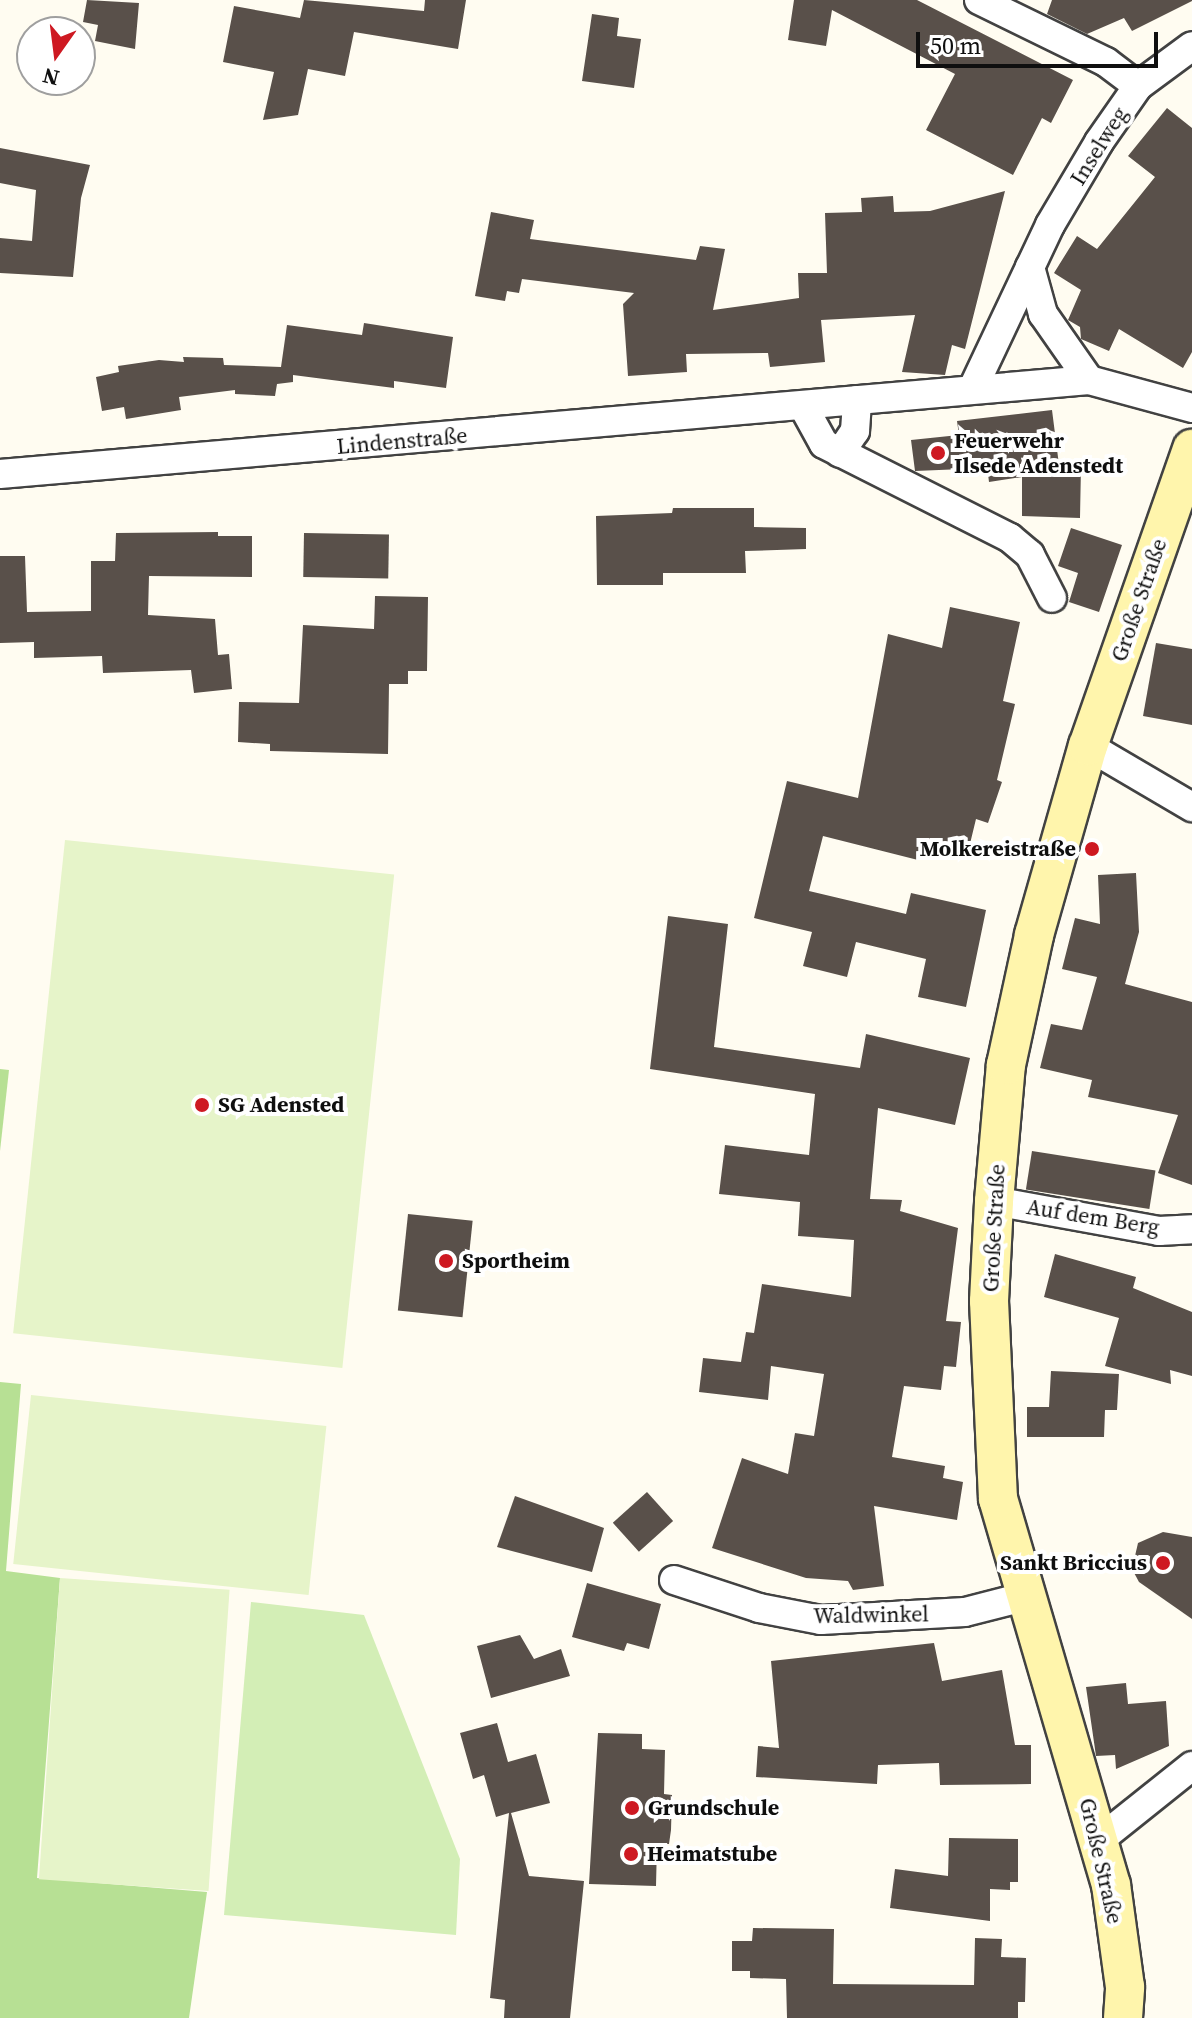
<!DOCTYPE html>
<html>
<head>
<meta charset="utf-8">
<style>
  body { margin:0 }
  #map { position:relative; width:1192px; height:2018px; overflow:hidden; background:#fffcf1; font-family:"Source Serif 4",serif }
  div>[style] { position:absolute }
  .green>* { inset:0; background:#d3eeb6 }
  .forest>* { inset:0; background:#b7e094 }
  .pitch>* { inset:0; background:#e6f4c9; transform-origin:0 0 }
  .building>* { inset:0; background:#59504a; transform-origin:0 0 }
  .roads { filter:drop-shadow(2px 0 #424242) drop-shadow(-2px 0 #424242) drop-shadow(0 2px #424242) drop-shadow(0 -2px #424242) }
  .minor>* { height:28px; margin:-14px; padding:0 14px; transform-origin:14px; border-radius:14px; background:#fff }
  .secondary>* { height:38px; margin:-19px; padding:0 19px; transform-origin:19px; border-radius:19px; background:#fff5ac }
  .dots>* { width:22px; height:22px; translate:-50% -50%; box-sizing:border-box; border:4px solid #fff; border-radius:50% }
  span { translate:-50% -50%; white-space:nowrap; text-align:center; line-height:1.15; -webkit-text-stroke:8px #fff; paint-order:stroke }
  .street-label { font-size:22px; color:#0f0f0f }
  .poi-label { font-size:22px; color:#0f0f0f; font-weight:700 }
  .left { translate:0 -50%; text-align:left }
  .right { translate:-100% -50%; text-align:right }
  .north { position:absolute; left:16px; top:16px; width:80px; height:80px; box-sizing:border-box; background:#fff; border:2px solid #9f9f9f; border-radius:50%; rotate:194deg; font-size:22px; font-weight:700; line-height:32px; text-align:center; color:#0f0f0f }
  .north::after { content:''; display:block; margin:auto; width:28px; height:36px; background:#ce1922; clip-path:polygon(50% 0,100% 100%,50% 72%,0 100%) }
  .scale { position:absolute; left:916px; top:32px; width:242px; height:36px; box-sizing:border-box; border:4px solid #0f0f0f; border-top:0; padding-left:10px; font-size:24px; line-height:28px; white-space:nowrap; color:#0f0f0f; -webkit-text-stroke:6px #fff; paint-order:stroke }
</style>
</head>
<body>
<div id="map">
  <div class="green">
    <i style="clip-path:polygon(251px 1602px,364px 1615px,460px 1859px,456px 1935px,224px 1915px)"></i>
  </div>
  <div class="forest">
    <i style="clip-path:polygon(0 1069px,9px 1070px,0 1151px)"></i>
    <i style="clip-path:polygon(0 1382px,21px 1384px,6px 1571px,60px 1578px,37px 1878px,207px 1892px,189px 2018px,0 2018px)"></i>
  </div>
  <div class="pitch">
    <i style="left:65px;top:840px;width:331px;height:496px;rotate:6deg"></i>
    <i style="left:31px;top:1395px;width:297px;height:170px;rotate:6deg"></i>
    <i style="left:60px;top:1578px;width:170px;height:302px;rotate:4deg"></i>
  </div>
  <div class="building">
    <i style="clip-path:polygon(87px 0,139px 3px,135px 49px,95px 41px,98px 25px,83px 22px)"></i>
    <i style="clip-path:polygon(304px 0,424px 11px,425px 0,466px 0,458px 49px,354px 32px,345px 76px,308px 69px,298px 115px,263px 120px,274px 72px,223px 62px,234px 6px,300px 18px)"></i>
    <i style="clip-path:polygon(794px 0,917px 0,1073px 80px,1051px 123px,1042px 118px,1013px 175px,926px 130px,955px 74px,832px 10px,826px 46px,788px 40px)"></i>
    <i style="clip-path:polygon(1052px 0,1192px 0,1192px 1px,1132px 31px,1124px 18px,1087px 34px,1047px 14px)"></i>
    <i style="clip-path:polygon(592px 14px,619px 18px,617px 36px,641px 39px,634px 88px,582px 81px)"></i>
    <i style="clip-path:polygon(1167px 108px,1192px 128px,1192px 352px,1183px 368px,1119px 329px,1109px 351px,1081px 339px,1080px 327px,1068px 320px,1081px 290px,1054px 273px,1077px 236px,1097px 249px,1155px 177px,1128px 156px)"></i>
    <i style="clip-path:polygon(0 148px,90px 165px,81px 198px,73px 277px,0 273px,0 238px,32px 241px,36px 190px,0 183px)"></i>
    <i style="clip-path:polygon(1005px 191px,965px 349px,952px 345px,945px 375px,902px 372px,915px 315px,821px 320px,825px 362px,770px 367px,768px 353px,686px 354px,687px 372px,628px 376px,623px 304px,634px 293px,522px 279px,519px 293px,507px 291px,505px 301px,475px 296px,491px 212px,534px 220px,530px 239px,696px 260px,700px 246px,725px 249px,713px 310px,799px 298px,798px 273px,827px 273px,825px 213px,862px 212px,861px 198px,893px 196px,894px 212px,930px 211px)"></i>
    <i style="clip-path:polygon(364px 323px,453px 337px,446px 388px,394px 381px,394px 388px,293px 375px,293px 382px,277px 384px,275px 396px,235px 394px,235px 390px,179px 397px,181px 410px,126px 419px,124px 407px,102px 411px,96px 377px,119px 372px,118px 366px,159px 360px,184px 362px,183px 357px,223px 358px,224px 365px,281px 367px,287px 325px,362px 335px)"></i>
    <i style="clip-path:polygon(1052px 410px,1059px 465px,1081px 466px,1080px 518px,1022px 516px,1022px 477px,989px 482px,988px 474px,965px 477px,963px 469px,915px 471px,911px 440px,959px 435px,957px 421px)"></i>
    <i style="clip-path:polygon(673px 508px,754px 508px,754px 527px,806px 528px,806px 549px,745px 551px,746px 573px,663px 573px,663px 585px,597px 585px,596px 516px,672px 513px)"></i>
    <i style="clip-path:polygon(1071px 528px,1122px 545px,1099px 612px,1069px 602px,1078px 573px,1058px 566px)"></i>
    <i style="clip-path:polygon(218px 532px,218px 536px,252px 536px,252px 577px,149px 576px,148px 615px,215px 619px,218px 655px,229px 654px,232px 689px,194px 693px,191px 670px,103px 673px,102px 656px,34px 658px,34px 642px,0 643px,0 556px,25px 556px,27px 612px,91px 611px,91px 561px,115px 561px,116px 533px)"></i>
    <i style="left:304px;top:533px;width:85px;height:44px;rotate:1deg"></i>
    <i style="clip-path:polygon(375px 596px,428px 597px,427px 671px,408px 671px,408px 684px,389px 684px,388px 754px,270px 751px,270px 744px,238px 742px,239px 702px,299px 703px,303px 625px,374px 629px)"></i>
    <i style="clip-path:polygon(950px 607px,1020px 622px,1003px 701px,1015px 704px,997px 780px,1002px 782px,988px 823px,976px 819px,968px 852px,923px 842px,918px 860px,823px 836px,809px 891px,906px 914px,911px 893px,986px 910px,966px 1007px,918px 997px,926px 959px,856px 942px,847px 977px,803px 966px,812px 932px,754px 918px,787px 781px,858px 798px,888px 634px,942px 648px)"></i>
    <i style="clip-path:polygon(1156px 643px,1192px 649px,1192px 725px,1143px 716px)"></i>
    <i style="clip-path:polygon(1136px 873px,1139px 932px,1125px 984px,1192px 1002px,1192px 1185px,1158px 1173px,1178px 1115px,1088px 1097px,1092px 1080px,1040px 1068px,1051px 1024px,1082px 1030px,1097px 977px,1062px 969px,1075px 918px,1100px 924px,1098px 875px)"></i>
    <i style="clip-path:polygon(668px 916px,728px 924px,714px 1047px,860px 1068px,866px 1034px,970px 1058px,955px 1125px,878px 1108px,870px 1199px,902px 1200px,900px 1211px,958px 1228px,946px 1321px,961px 1322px,956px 1367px,944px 1366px,941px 1390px,904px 1386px,892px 1457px,945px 1466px,943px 1478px,963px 1482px,957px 1520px,874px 1506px,884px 1586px,853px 1590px,848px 1581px,806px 1578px,712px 1548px,742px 1458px,788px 1474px,795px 1433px,814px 1436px,824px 1374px,771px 1366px,768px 1400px,699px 1392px,703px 1358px,741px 1362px,746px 1332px,754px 1333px,762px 1284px,851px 1297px,854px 1240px,798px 1236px,800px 1202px,719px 1194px,725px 1145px,809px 1155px,815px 1094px,650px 1069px)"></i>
    <i style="left:1032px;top:1151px;width:125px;height:39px;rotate:9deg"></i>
    <i style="left:408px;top:1214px;width:65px;height:97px;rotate:6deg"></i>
    <i style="clip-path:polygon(1055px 1254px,1136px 1277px,1133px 1288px,1192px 1312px,1192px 1376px,1170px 1370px,1171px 1384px,1105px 1366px,1119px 1318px,1044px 1297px)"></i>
    <i style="clip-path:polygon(1051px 1371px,1119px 1374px,1117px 1410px,1105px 1410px,1104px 1437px,1027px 1437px,1027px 1407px,1049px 1407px)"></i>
    <i style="left:647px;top:1492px;width:39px;height:46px;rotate:48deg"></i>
    <i style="clip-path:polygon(515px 1496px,604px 1528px,592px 1572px,497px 1547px)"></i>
    <i style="clip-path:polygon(1163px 1532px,1192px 1537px,1192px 1619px,1139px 1582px,1132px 1569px,1138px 1543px)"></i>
    <i style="clip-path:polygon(587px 1583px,661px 1604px,649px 1649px,627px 1643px,624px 1651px,572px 1637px)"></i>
    <i style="clip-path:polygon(520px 1635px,534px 1659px,561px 1649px,570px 1676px,491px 1698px,477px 1646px)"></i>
    <i style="clip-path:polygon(934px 1643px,942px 1681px,1002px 1670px,1015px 1745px,1031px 1745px,1031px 1784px,940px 1785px,939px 1763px,878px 1765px,877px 1784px,756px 1777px,758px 1746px,779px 1748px,771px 1661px)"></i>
    <i style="clip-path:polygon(1126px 1683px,1128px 1704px,1166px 1701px,1169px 1746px,1116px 1769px,1115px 1755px,1096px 1756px,1086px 1687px)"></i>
    <i style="clip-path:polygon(497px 1723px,508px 1762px,536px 1754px,550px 1803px,511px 1813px,529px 1876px,584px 1881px,570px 2018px,504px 2018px,505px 2000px,490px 1998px,509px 1813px,496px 1817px,484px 1775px,473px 1779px,460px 1733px)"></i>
    <i style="clip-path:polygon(598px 1733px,642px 1734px,642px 1749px,665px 1750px,664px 1794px,672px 1795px,671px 1830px,669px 1844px,657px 1844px,656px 1886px,589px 1884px)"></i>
    <i style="clip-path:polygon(949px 1838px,1018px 1839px,1018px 1882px,1010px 1882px,1010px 1890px,990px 1889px,990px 1921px,890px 1908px,895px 1869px,948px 1876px)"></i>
    <i style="clip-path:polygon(753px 1928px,834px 1929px,833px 1984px,974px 1985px,975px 1938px,1002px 1939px,1001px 1957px,1026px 1958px,1025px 2002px,1018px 2002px,1018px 2018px,787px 2018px,786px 1979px,750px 1978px,750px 1971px,732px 1971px,732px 1941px,752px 1941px)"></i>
  </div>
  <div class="roads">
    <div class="minor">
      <i style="left:979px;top:0;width:141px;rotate:26deg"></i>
      <i style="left:1106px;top:62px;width:40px;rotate:37deg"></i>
      <i style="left:1030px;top:267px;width:49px;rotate:74.5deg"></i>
      <i style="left:1043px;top:314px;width:80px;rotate:55.1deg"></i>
      <i style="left:973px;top:388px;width:180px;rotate:-64.7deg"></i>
      <i style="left:1050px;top:225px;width:96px;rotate:-59.4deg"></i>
      <i style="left:1099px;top:142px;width:68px;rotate:-55.1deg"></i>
      <i style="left:1138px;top:86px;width:67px;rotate:-36.5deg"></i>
      <i style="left:803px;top:406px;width:43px;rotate:61.1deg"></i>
      <i style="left:824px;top:444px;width:208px;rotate:26.8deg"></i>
      <i style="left:1010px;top:538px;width:26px;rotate:40deg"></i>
      <i style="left:1030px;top:555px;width:48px;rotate:62.9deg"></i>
      <i style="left:840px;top:453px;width:27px;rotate:-56deg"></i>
      <i style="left:855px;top:431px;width:31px;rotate:-86deg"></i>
      <i style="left:0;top:474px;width:1093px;rotate:-4.93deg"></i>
      <i style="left:1089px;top:380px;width:107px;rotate:15.2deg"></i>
      <i style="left:1088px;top:746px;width:121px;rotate:30.4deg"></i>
      <i style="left:994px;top:1201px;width:168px;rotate:10.3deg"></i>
      <i style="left:1159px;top:1231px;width:33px;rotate:-3deg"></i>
      <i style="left:674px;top:1580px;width:89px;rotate:18.2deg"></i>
      <i style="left:759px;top:1608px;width:63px;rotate:11deg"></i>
      <i style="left:821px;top:1620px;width:144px;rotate:-3.2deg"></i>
      <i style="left:965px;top:1612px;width:61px;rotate:-14.3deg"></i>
      <i style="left:1098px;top:1841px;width:120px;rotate:-38.6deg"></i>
    </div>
    <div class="secondary">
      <i style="left:1123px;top:2018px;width:31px;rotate:-86deg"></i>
      <i style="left:1125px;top:1987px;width:103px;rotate:-97.8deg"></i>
      <i style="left:1111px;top:1885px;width:402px;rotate:-106.3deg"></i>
      <i style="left:998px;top:1499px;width:198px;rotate:-92.6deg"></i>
      <i style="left:989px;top:1301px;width:100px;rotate:-87.1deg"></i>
      <i style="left:994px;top:1201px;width:137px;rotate:-85deg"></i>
      <i style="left:1006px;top:1065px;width:133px;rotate:-77.8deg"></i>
      <i style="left:1034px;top:935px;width:197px;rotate:-74.1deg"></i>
      <i style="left:1088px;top:746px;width:315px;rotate:-70.7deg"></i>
    </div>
  </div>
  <div class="dots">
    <i style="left:938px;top:453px;background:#ce1922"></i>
    <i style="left:1092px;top:849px;background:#ce1922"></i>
    <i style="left:202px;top:1105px;background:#ce1922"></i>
    <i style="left:446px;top:1261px;background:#ce1922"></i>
    <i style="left:1163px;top:1563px;background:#ce1922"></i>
    <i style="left:632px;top:1808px;background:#ce1922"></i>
    <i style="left:631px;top:1854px;background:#ce1922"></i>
  </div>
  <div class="street-label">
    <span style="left:1099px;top:146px;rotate:-58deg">Inselweg</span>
    <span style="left:402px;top:441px;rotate:-5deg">Lindenstraße</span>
    <span style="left:1139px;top:600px;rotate:-71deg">Große Straße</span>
    <span style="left:1093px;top:1217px;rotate:9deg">Auf dem Berg</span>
    <span style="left:994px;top:1228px;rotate:-87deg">Große Straße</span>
    <span style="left:871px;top:1615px;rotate:-1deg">Waldwinkel</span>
    <span style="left:1101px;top:1861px;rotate:77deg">Große Straße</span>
  </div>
  <div class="poi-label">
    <span class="left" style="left:954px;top:453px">Feuerwehr<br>Ilsede Adenstedt</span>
    <span class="right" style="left:1076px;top:849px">Molkereistraße</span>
    <span class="left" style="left:218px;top:1105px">SG Adensted</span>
    <span class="left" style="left:462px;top:1261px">Sportheim</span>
    <span class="right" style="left:1147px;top:1563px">Sankt Briccius</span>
    <span class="left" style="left:648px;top:1808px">Grundschule</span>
    <span class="left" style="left:647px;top:1854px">Heimatstube</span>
  </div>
  <div class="north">N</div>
  <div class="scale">50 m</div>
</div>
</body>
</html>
